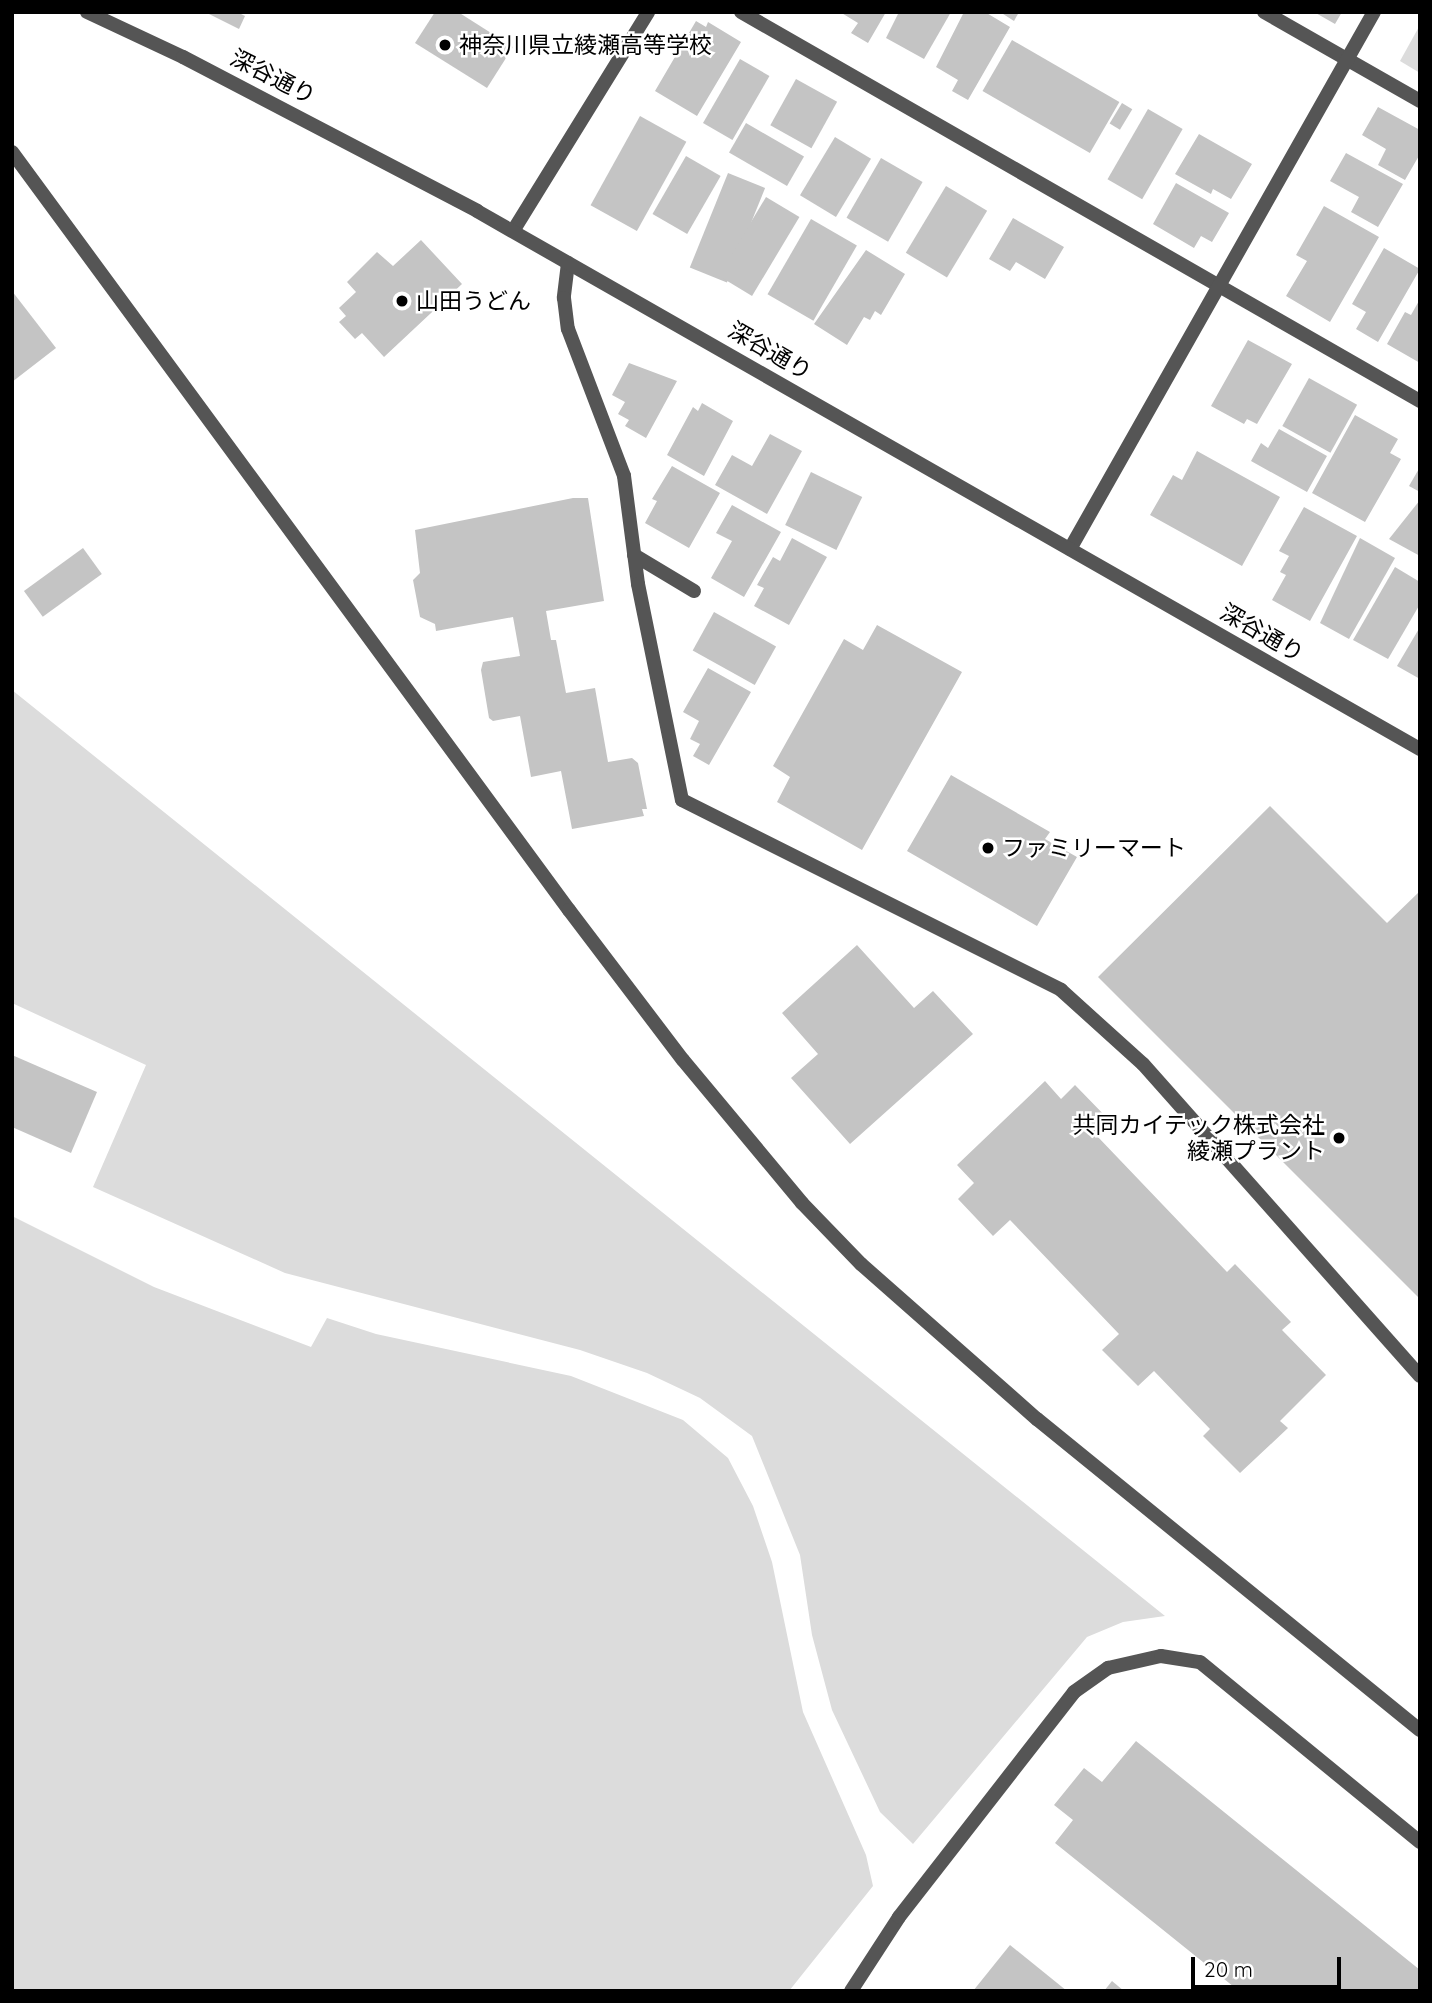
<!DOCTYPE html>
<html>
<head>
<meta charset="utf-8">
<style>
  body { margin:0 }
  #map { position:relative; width:1432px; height:2003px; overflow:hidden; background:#fff; font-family:Quicksand,"Noto Sans JP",sans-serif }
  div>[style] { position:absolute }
  .green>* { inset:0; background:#dcdcdc }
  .building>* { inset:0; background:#c4c4c4; transform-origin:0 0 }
  .service>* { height:14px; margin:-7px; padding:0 7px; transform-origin:7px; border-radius:7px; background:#555 }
  .minor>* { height:14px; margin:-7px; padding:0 7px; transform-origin:7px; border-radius:7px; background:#555 }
  .tertiary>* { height:14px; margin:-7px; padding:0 7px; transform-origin:7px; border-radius:7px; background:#555 }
  .dots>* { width:19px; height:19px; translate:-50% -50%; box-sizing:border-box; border:4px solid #fff; border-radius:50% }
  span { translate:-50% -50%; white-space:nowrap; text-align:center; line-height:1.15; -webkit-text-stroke:5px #fff; paint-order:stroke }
  .poi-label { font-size:23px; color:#000 }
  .left { translate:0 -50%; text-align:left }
  .right { translate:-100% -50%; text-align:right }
  .street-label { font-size:23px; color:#000 }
  .frame { position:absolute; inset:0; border:14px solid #000; pointer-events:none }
  .scale { position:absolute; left:1191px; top:1957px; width:150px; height:32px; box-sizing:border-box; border:4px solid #000; border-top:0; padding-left:9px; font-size:21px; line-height:24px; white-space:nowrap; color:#000; -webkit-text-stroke:5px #fff; paint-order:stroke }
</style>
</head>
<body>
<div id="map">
  <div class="green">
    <i style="clip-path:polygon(1420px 25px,1420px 73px,1400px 61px)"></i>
    <i style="clip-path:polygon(12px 690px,1165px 1616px,1123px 1622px,1087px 1637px,913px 1844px,880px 1812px,832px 1710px,812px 1635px,800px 1555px,752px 1436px,700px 1398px,647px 1373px,580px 1350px,285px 1273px,93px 1187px,146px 1065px,12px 1003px)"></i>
    <i style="clip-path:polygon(12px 1216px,154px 1287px,311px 1347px,327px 1318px,376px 1334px,571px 1376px,683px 1420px,728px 1458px,753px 1506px,772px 1562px,803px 1712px,866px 1855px,873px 1886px,789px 1991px,12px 1991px)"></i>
  </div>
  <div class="building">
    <i style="clip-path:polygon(205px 12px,237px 12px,245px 16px,239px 29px)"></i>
    <i style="clip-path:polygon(435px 12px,458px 12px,513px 47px,487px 88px,415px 43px)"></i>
    <i style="clip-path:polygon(840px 12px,886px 12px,868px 43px,851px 33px,858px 23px)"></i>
    <i style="clip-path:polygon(899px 12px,951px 12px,924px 59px,886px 38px)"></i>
    <i style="clip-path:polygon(964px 12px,985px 12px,1010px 27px,968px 100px,952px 91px,958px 80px,936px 67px)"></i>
    <i style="clip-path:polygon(1000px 12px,1019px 12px,1014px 21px)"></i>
    <i style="clip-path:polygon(1314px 12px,1342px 12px,1335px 24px)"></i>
    <i style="clip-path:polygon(696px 21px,706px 27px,708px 22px,741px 42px,697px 116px,655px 91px)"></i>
    <i style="left:1012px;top:40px;width:124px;height:59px;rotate:30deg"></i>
    <i style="left:740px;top:59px;width:34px;height:74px;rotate:30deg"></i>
    <i style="left:796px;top:79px;width:47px;height:53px;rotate:29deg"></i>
    <i style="left:1122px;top:103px;width:12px;height:24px;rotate:31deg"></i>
    <i style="clip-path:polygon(1378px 107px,1420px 130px,1420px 154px,1405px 180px,1378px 165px,1386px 149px,1362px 135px)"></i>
    <i style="left:1148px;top:109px;width:40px;height:81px;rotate:30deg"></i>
    <i style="left:640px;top:116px;width:53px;height:102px;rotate:29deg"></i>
    <i style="left:746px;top:123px;width:67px;height:34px;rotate:30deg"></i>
    <i style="clip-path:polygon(1199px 134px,1252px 164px,1231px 199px,1213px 189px,1211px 194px,1175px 174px)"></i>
    <i style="left:835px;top:137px;width:42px;height:68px;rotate:31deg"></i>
    <i style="clip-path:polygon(1346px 153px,1403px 184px,1378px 227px,1351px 212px,1359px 197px,1330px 181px)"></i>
    <i style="left:686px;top:156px;width:40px;height:67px;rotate:30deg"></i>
    <i style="left:881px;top:158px;width:48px;height:69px;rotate:30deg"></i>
    <i style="left:728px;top:173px;width:40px;height:102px;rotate:22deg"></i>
    <i style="clip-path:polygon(1176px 183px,1229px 213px,1212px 242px,1201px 236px,1194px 248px,1153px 224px)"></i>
    <i style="left:946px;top:186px;width:48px;height:78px;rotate:31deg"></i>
    <i style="left:766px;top:197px;width:39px;height:92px;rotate:31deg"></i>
    <i style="clip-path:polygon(1324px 206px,1379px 237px,1330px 322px,1286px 296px,1307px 261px,1296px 255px)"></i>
    <i style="clip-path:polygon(1013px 218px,1064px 247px,1045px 279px,1016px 262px,1010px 271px,989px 259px)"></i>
    <i style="left:811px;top:219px;width:53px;height:87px;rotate:30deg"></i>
    <i style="clip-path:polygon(421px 240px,462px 284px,384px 357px,362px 333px,355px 339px,339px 322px,346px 316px,339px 308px,356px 292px,347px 282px,377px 252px,393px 266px)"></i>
    <i style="clip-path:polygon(1384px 248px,1420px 269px,1378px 342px,1356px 329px,1366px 312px,1352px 304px)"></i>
    <i style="clip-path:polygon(866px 250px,905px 274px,881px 315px,875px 311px,870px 320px,864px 317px,847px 345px,814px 324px)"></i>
    <i style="clip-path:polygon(12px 291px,56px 348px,12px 382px)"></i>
    <i style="clip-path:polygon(1420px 299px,1420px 363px,1387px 344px,1405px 312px,1411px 315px)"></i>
    <i style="clip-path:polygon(1248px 340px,1292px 364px,1257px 424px,1247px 419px,1244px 424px,1211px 406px)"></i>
    <i style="clip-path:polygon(629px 363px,677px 381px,646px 438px,625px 426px,629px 420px,618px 414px,625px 402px,612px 395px)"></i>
    <i style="left:1309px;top:378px;width:55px;height:55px;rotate:29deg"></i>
    <i style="clip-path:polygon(702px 403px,733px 421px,704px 476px,667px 455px,693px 407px,698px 411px)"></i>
    <i style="clip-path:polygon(1355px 415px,1398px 439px,1390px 453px,1401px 459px,1365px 522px,1312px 493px)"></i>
    <i style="clip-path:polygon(1279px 429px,1327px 456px,1307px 492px,1251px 461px,1261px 443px,1268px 448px)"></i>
    <i style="clip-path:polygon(770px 434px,802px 451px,767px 514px,715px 485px,732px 455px,752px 466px)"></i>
    <i style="clip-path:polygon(1197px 451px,1280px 497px,1242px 566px,1150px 515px,1173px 475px,1182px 480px)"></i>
    <i style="clip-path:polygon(672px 466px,720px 493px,689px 548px,645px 523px,657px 501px,652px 499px)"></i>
    <i style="clip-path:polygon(1420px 467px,1420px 492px,1409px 486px)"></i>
    <i style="left:811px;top:472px;width:57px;height:59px;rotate:26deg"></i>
    <i style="clip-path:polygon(573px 498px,588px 498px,604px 601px,546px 611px,551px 640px,556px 640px,566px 693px,595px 688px,608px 762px,632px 758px,638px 763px,647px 809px,642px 809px,644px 816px,572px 829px,561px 771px,531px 777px,520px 716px,493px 721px,489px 718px,481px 670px,483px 662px,520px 656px,513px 617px,436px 631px,435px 624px,420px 617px,413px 580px,420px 573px,415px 530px)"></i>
    <i style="clip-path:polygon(1420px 500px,1420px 556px,1389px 539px)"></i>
    <i style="clip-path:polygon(732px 505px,781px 532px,744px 597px,711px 578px,732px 541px,716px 533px)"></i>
    <i style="clip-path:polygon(1304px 507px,1357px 536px,1310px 621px,1272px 600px,1286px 575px,1280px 572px,1289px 556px,1279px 551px)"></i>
    <i style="clip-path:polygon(792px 538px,827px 557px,789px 625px,754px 606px,764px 588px,757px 585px,773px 557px,780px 561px)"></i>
    <i style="clip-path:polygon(1360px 538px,1395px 558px,1349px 639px,1320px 623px)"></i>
    <i style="left:83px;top:548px;width:32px;height:73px;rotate:54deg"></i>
    <i style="clip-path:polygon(1395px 567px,1420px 582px,1420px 604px,1388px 659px,1353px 640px)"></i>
    <i style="left:714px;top:612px;width:71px;height:44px;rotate:29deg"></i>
    <i style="clip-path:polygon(877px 625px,962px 672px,862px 850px,777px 802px,790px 777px,773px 766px,844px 639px,863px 650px)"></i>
    <i style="clip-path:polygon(1420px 627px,1420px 679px,1397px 666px)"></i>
    <i style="clip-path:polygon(708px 668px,751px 692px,709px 765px,693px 756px,700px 744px,690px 739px,699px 721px,683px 712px)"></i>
    <i style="clip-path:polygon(951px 775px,1050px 832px,1045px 839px,1077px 857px,1037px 926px,907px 851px)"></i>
    <i style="clip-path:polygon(1270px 806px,1387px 923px,1420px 891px,1420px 1299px,1098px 977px)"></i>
    <i style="clip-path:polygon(857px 945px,914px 1008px,933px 991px,973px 1034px,850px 1144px,791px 1078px,818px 1054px,782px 1013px)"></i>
    <i style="clip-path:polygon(12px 1055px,97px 1092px,71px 1153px,12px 1127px)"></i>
    <i style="clip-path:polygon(1045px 1081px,1061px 1099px,1075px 1085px,1111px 1122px,1097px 1136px,1227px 1272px,1235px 1264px,1291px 1322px,1282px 1330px,1326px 1375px,1280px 1421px,1288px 1428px,1240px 1473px,1203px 1436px,1210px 1429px,1154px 1371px,1138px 1386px,1102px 1350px,1119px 1334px,1010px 1220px,993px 1236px,958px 1199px,974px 1183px,957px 1165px)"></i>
    <i style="clip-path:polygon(1136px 1741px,1420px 1970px,1420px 1991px,1239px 1991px,1055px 1843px,1073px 1820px,1054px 1805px,1084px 1768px,1102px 1782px)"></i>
    <i style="clip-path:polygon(1010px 1945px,1067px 1991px,973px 1991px)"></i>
    <i style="clip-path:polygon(1112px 1981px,1124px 1991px,1104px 1991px)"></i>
  </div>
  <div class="service">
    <i style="left:634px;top:555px;width:70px;rotate:31deg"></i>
    <i style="left:682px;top:800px;width:424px;rotate:26.6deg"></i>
    <i style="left:1061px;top:990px;width:110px;rotate:42.1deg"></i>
    <i style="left:1143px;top:1064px;width:417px;rotate:48.4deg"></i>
    <i style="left:851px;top:1991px;width:88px;rotate:-57deg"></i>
    <i style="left:899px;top:1917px;width:285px;rotate:-52.1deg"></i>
    <i style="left:1074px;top:1692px;width:42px;rotate:-35.2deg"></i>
    <i style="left:1108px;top:1668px;width:54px;rotate:-12.8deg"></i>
    <i style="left:1161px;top:1656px;width:39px;rotate:9deg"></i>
    <i style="left:1200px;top:1662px;width:284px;rotate:39.3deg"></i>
  </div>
  <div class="minor">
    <i style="left:741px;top:12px;width:783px;rotate:29.81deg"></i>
    <i style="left:1264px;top:12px;width:180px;rotate:29.7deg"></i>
    <i style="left:513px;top:231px;width:257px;rotate:-58.3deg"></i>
    <i style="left:568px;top:263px;width:35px;rotate:97deg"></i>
    <i style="left:564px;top:298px;width:31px;rotate:83deg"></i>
    <i style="left:568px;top:329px;width:157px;rotate:69.1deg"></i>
    <i style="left:624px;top:476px;width:109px;rotate:82.6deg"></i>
    <i style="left:638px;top:584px;width:220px;rotate:78.5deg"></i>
    <i style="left:1070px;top:549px;width:617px;rotate:-60.49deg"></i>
  </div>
  <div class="tertiary">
    <i style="left:87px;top:12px;width:106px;rotate:25.1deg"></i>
    <i style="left:183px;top:57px;width:332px;rotate:27.6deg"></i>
    <i style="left:477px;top:211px;width:1086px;rotate:29.71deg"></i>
    <i style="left:12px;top:152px;width:941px;rotate:53.69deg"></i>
    <i style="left:569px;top:910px;width:188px;rotate:52.8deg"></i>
    <i style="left:683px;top:1060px;width:186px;rotate:50.2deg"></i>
    <i style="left:802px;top:1203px;width:85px;rotate:46deg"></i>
    <i style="left:861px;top:1264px;width:235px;rotate:41.4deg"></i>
    <i style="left:1037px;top:1419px;width:493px;rotate:39.1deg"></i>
  </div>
  <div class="dots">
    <i style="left:445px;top:45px;background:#000"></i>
    <i style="left:402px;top:301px;background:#000"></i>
    <i style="left:988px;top:848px;background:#000"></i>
    <i style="left:1339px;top:1138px;background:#000"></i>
  </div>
  <div class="poi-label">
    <span class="left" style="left:459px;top:45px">神奈川県立綾瀬高等学校</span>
    <span class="left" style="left:416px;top:301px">山田うどん</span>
    <span class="left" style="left:1002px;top:848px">ファミリーマート</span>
    <span class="right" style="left:1325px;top:1138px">共同カイテック株式会社<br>綾瀬プラント</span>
  </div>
  <div class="street-label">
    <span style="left:273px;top:77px;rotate:27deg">深谷通り</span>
    <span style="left:770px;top:351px;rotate:30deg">深谷通り</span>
    <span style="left:1262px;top:633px;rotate:30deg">深谷通り</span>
  </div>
  <div class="frame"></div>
  <div class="scale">20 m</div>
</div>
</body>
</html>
